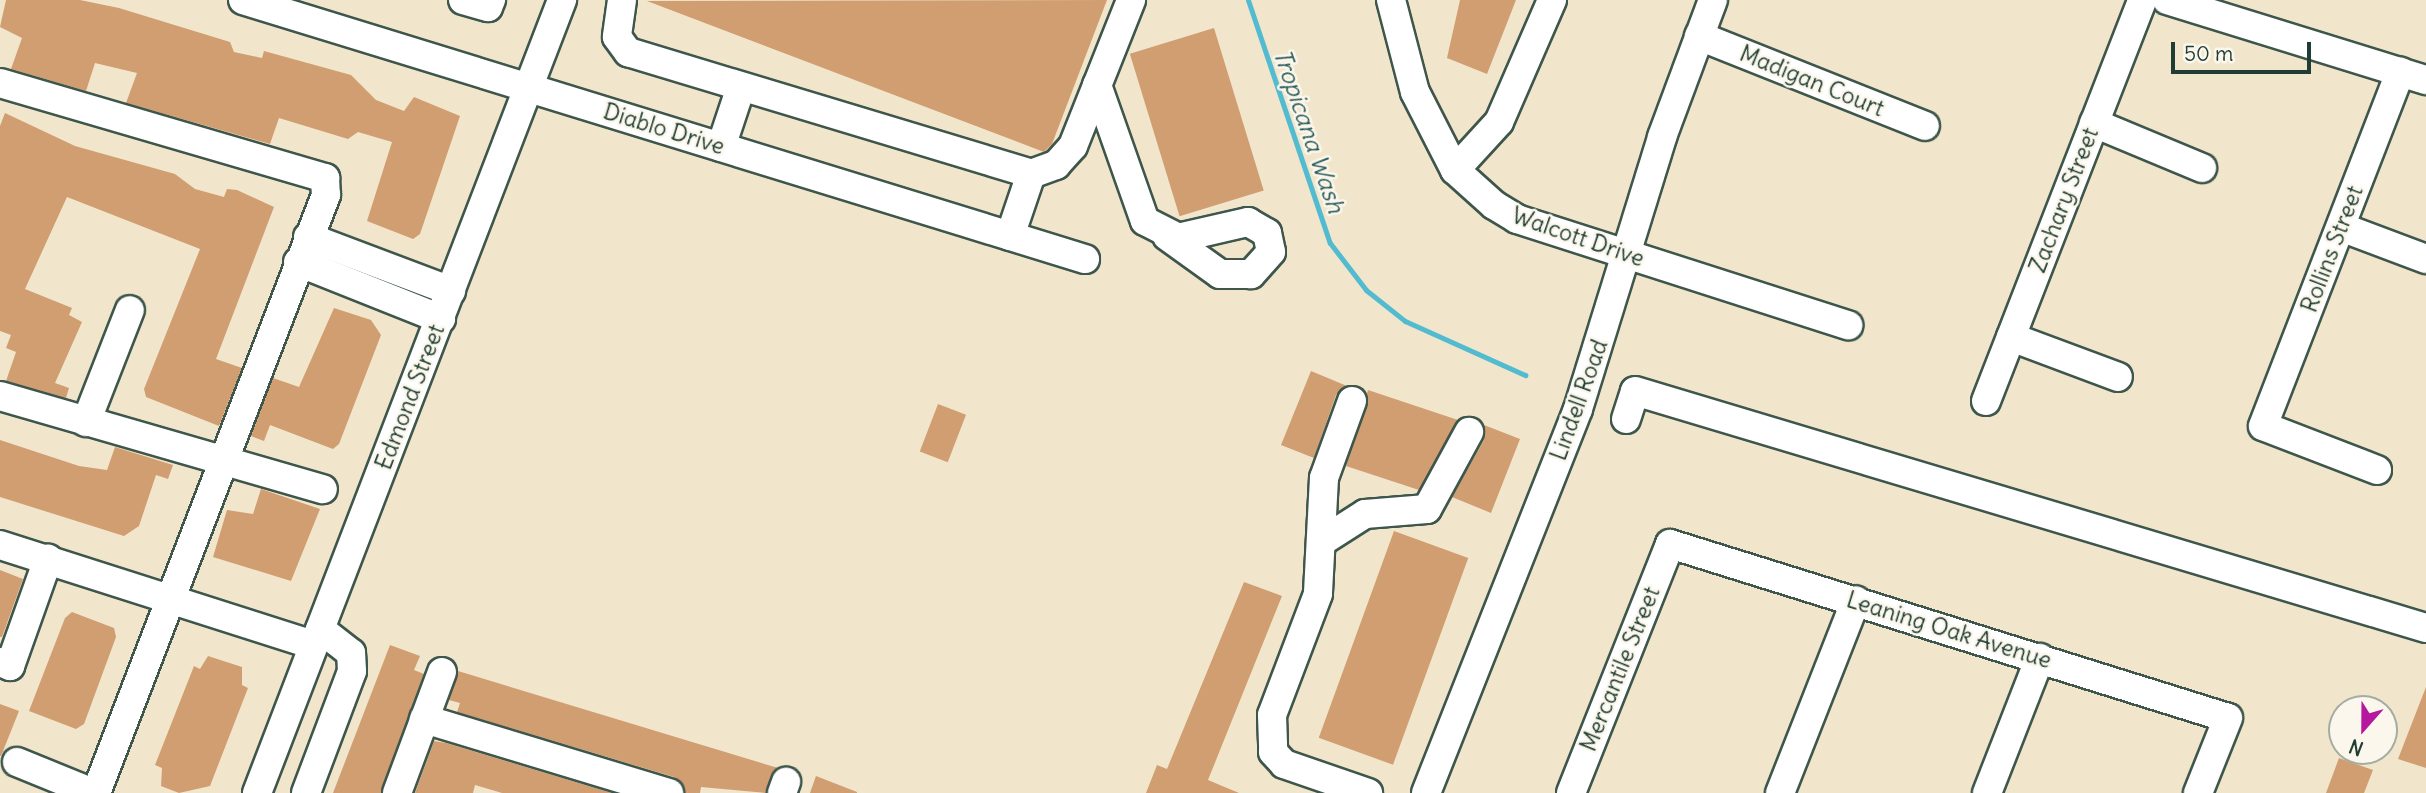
<!DOCTYPE html>
<html>
<head>
<meta charset="utf-8">
<style>
  body { margin:0 }
  #map { position:relative; width:2426px; height:793px; overflow:hidden; background:#f1e6cb; font-family:Delius,sans-serif }
  div>[style] { position:absolute }
  .stream>* { height:5px; margin:-2.5px; padding:0 2.5px; transform-origin:2.5px; border-radius:2.5px; background:#52bbd0 }
  .building>* { inset:0; background:#d09e71; transform-origin:0 0 }
  .roads { filter:drop-shadow(2px 0 #3e564b) drop-shadow(-2px 0 #3e564b) drop-shadow(0 2px #3e564b) drop-shadow(0 -2px #3e564b) }
  .minor>* { height:28px; margin:-14px; padding:0 14px; transform-origin:14px; border-radius:14px; background:#fff }
  span { translate:-50% -50%; white-space:nowrap; text-align:center; line-height:1.15; -webkit-text-stroke:5px #fbf7ec; paint-order:stroke }
  .street-label { font-size:23px; color:#1f3d34 }
  .water-label { font-size:24px; color:#2c5c5b; font-style:italic }
  .north { position:absolute; left:2328px; top:695px; width:70px; height:70px; box-sizing:border-box; background:#fbf7ec; border:2px solid #a3ada2; border-radius:50%; rotate:201deg; font-size:19px; font-weight:700; line-height:28px; text-align:center; color:#1f3d34 }
  .north::after { content:''; display:block; margin:auto; width:24px; height:32px; background:#b5179e; clip-path:polygon(50% 0,100% 100%,50% 72%,0 100%) }
  .scale { position:absolute; left:2171px; top:42px; width:140px; height:32px; box-sizing:border-box; border:4px solid #1f3d34; border-top:0; padding-left:9px; font-size:21px; line-height:24px; white-space:nowrap; color:#1f3d34; -webkit-text-stroke:5px #fbf7ec; paint-order:stroke }
</style>
</head>
<body>
<div id="map">
  <div class="stream">
    <i style="left:1248px;top:0;width:256px;rotate:71.4deg"></i>
    <i style="left:1330px;top:243px;width:59px;rotate:52.5deg"></i>
    <i style="left:1366px;top:290px;width:50px;rotate:38.5deg"></i>
    <i style="left:1405px;top:321px;width:132px;rotate:24.2deg"></i>
  </div>
  <div class="building">
    <i style="clip-path:polygon(6px 0,80px 0,119px 8px,230px 42px,234px 52px,262px 58px,264px 51px,351px 75px,376px 100px,404px 111px,414px 97px,460px 116px,420px 234px,413px 239px,367px 221px,392px 142px,358px 132px,348px 139px,279px 118px,270px 144px,126px 103px,137px 73px,95px 63px,86px 91px,11px 69px,22px 38px,0 27px)"></i>
    <i style="clip-path:polygon(1107px 0,1052px 144px,1044px 152px,647px 1px)"></i>
    <i style="clip-path:polygon(1460px 0,1516px 0,1487px 74px,1447px 58px)"></i>
    <i style="left:1214px;top:28px;width:170px;height:88px;rotate:73deg"></i>
    <i style="clip-path:polygon(5px 113px,75px 146px,175px 174px,195px 189px,224px 197px,227px 189px,237px 190px,274px 207px,216px 359px,242px 368px,219px 426px,146px 397px,144px 389px,200px 249px,67px 197px,25px 289px,72px 308px,69px 315px,82px 322px,55px 383px,69px 388px,66px 398px,6px 381px,16px 352px,6px 348px,11px 335px,0 331px,0 126px)"></i>
    <i style="clip-path:polygon(334px 308px,371px 320px,381px 335px,339px 444px,333px 449px,270px 425px,264px 441px,251px 436px,273px 378px,299px 387px)"></i>
    <i style="clip-path:polygon(1311px 371px,1347px 386px,1336px 395px,1314px 458px,1281px 445px)"></i>
    <i style="clip-path:polygon(1368px 390px,1458px 420px,1419px 490px,1346px 466px)"></i>
    <i style="left:938px;top:404px;width:30px;height:51px;rotate:21deg"></i>
    <i style="clip-path:polygon(1484px 425px,1520px 439px,1491px 513px,1452px 497px,1484px 440px)"></i>
    <i style="clip-path:polygon(0 440px,79px 466px,107px 470px,115px 447px,173px 465px,168px 479px,156px 475px,139px 526px,124px 536px,0 497px)"></i>
    <i style="clip-path:polygon(261px 489px,320px 509px,291px 581px,213px 557px,227px 510px,253px 514px)"></i>
    <i style="left:1394px;top:531px;width:79px;height:220px;rotate:20deg"></i>
    <i style="clip-path:polygon(0 570px,23px 579px,2px 637px,0 637px)"></i>
    <i style="clip-path:polygon(1244px 582px,1282px 596px,1208px 780px,1239px 793px,1146px 793px,1157px 765px,1167px 769px)"></i>
    <i style="clip-path:polygon(72px 612px,114px 628px,116px 637px,84px 724px,76px 729px,29px 711px,65px 618px)"></i>
    <i style="clip-path:polygon(390px 645px,420px 656px,414px 670px,424px 674px,381px 793px,333px 793px)"></i>
    <i style="clip-path:polygon(208px 656px,242px 667px,242px 685px,248px 688px,210px 786px,179px 793px,161px 786px,162px 768px,155px 765px,194px 666px,200px 669px)"></i>
    <i style="clip-path:polygon(458px 671px,778px 768px,766px 793px,701px 787px,700px 793px,685px 793px,674px 777px,457px 712px,460px 703px,449px 700px)"></i>
    <i style="clip-path:polygon(2426px 687px,2426px 768px,2398px 759px)"></i>
    <i style="clip-path:polygon(0 704px,19px 711px,1px 756px,0 756px)"></i>
    <i style="clip-path:polygon(434px 741px,446px 743px,612px 793px,502px 793px,475px 785px,473px 793px,415px 793px)"></i>
    <i style="clip-path:polygon(2339px 758px,2373px 770px,2364px 793px,2326px 793px)"></i>
    <i style="clip-path:polygon(816px 776px,857px 792px,857px 793px,810px 793px)"></i>
  </div>
  <div class="roads">
    <div class="minor">
      <i style="left:243px;top:0;width:881px;rotate:17.1deg"></i>
      <i style="left:463px;top:0;width:26px;rotate:16deg"></i>
      <i style="left:488px;top:7px;width:8px;rotate:-67deg"></i>
      <i style="left:622px;top:0;width:37px;rotate:98deg"></i>
      <i style="left:617px;top:37px;width:19px;rotate:54deg"></i>
      <i style="left:628px;top:52px;width:421px;rotate:16.8deg"></i>
      <i style="left:1031px;top:174px;width:27px;rotate:-20deg"></i>
      <i style="left:1056px;top:165px;width:25px;rotate:-48deg"></i>
      <i style="left:1073px;top:146px;width:157px;rotate:-68.3deg"></i>
      <i style="left:1391px;top:0;width:95px;rotate:75.4deg"></i>
      <i style="left:1415px;top:92px;width:88px;rotate:62.9deg"></i>
      <i style="left:1455px;top:170px;width:52px;rotate:41.9deg"></i>
      <i style="left:1494px;top:205px;width:27px;rotate:31deg"></i>
      <i style="left:1517px;top:219px;width:348px;rotate:17.8deg"></i>
      <i style="left:2167px;top:0;width:271px;rotate:17.2deg"></i>
      <i style="left:1699px;top:36px;width:243px;rotate:21.7deg"></i>
      <i style="left:0;top:83px;width:339px;rotate:16.3deg"></i>
      <i style="left:325px;top:178px;width:17px;rotate:87deg"></i>
      <i style="left:326px;top:195px;width:641px;rotate:111.04deg"></i>
      <i style="left:1097px;top:85px;width:144px;rotate:70.6deg"></i>
      <i style="left:1145px;top:221px;width:37px;rotate:27deg"></i>
      <i style="left:1178px;top:238px;width:72px;rotate:-12.9deg"></i>
      <i style="left:1248px;top:222px;width:22px;rotate:30deg"></i>
      <i style="left:1267px;top:233px;width:19px;rotate:78deg"></i>
      <i style="left:1271px;top:252px;width:30px;rotate:132deg"></i>
      <i style="left:1251px;top:274px;width:31px;rotate:180deg"></i>
      <i style="left:1220px;top:274px;width:65px;rotate:-144.4deg"></i>
      <i style="left:2094px;top:123px;width:117px;rotate:22.6deg"></i>
      <i style="left:721px;top:147px;width:63px;rotate:-71.6deg"></i>
      <i style="left:1455px;top:170px;width:65px;rotate:-47.5deg"></i>
      <i style="left:1499px;top:122px;width:133px;rotate:-66.5deg"></i>
      <i style="left:2341px;top:227px;width:91px;rotate:20.6deg"></i>
      <i style="left:1010px;top:236px;width:65px;rotate:-71.3deg"></i>
      <i style="left:308px;top:237px;width:153px;rotate:20.7deg"></i>
      <i style="left:298px;top:262px;width:154px;rotate:21.7deg"></i>
      <i style="left:2011px;top:337px;width:114px;rotate:20.5deg"></i>
      <i style="left:0;top:396px;width:336px;rotate:16.1deg"></i>
      <i style="left:1352px;top:401px;width:82px;rotate:110deg"></i>
      <i style="left:1324px;top:478px;width:116px;rotate:93deg"></i>
      <i style="left:1318px;top:594px;width:129px;rotate:110.8deg"></i>
      <i style="left:1272px;top:715px;width:37px;rotate:88deg"></i>
      <i style="left:1273px;top:752px;width:16px;rotate:47deg"></i>
      <i style="left:1284px;top:764px;width:89px;rotate:19deg"></i>
      <i style="left:1986px;top:401px;width:430px;rotate:-68.7deg"></i>
      <i style="left:1626px;top:419px;width:29px;rotate:-72deg"></i>
      <i style="left:1635px;top:391px;width:826px;rotate:16.68deg"></i>
      <i style="left:86px;top:422px;width:120px;rotate:-68.6deg"></i>
      <i style="left:2377px;top:470px;width:122px;rotate:-158.9deg"></i>
      <i style="left:2263px;top:426px;width:380px;rotate:-68.8deg"></i>
      <i style="left:1321px;top:542px;width:52px;rotate:-32.5deg"></i>
      <i style="left:1365px;top:514px;width:62px;rotate:-4.6deg"></i>
      <i style="left:1427px;top:509px;width:88px;rotate:-61.4deg"></i>
      <i style="left:0;top:545px;width:329px;rotate:17.7deg"></i>
      <i style="left:0;top:662px;width:11px;rotate:22deg"></i>
      <i style="left:10px;top:666px;width:114px;rotate:-70.4deg"></i>
      <i style="left:424px;top:719px;width:256px;rotate:16.8deg"></i>
      <i style="left:17px;top:762px;width:82px;rotate:22.2deg"></i>
      <i style="left:257px;top:793px;width:850px;rotate:-68.96deg"></i>
      <i style="left:306px;top:793px;width:130px;rotate:-69.3deg"></i>
      <i style="left:352px;top:671px;width:18px;rotate:-93deg"></i>
      <i style="left:351px;top:653px;width:39px;rotate:-142deg"></i>
      <i style="left:397px;top:793px;width:129px;rotate:-69.6deg"></i>
      <i style="left:782px;top:793px;width:12px;rotate:-70deg"></i>
      <i style="left:1426px;top:793px;width:413px;rotate:-68.4deg"></i>
      <i style="left:1578px;top:409px;width:285px;rotate:-72.8deg"></i>
      <i style="left:1662px;top:137px;width:146px;rotate:-69.6deg"></i>
      <i style="left:1571px;top:793px;width:268px;rotate:-68.3deg"></i>
      <i style="left:1670px;top:544px;width:584px;rotate:17.32deg"></i>
      <i style="left:2228px;top:718px;width:81px;rotate:111.8deg"></i>
      <i style="left:1780px;top:793px;width:207px;rotate:-68.5deg"></i>
      <i style="left:1987px;top:793px;width:145px;rotate:-68.6deg"></i>
    </div>
  </div>
  <div class="street-label">
    <span style="left:1812px;top:81px;rotate:22deg">Madigan Court</span>
    <span style="left:664px;top:129px;rotate:17deg">Diablo Drive</span>
    <span style="left:2064px;top:200px;rotate:-69deg">Zachary Street</span>
    <span style="left:1578px;top:237px;rotate:19deg">Walcott Drive</span>
    <span style="left:2332px;top:249px;rotate:-69deg">Rollins Street</span>
    <span style="left:410px;top:397px;rotate:-69deg">Edmond Street</span>
    <span style="left:1579px;top:400px;rotate:-70deg">Lindell Road</span>
    <span style="left:1949px;top:630px;rotate:17deg">Leaning Oak Avenue</span>
    <span style="left:1620px;top:669px;rotate:-68deg">Mercantile Street</span>
  </div>
  <div class="water-label">
    <span style="left:1309px;top:131px;rotate:71deg">Tropicana Wash</span>
  </div>
  <div class="north">N</div>
  <div class="scale">50 m</div>
</div>
</body>
</html>
